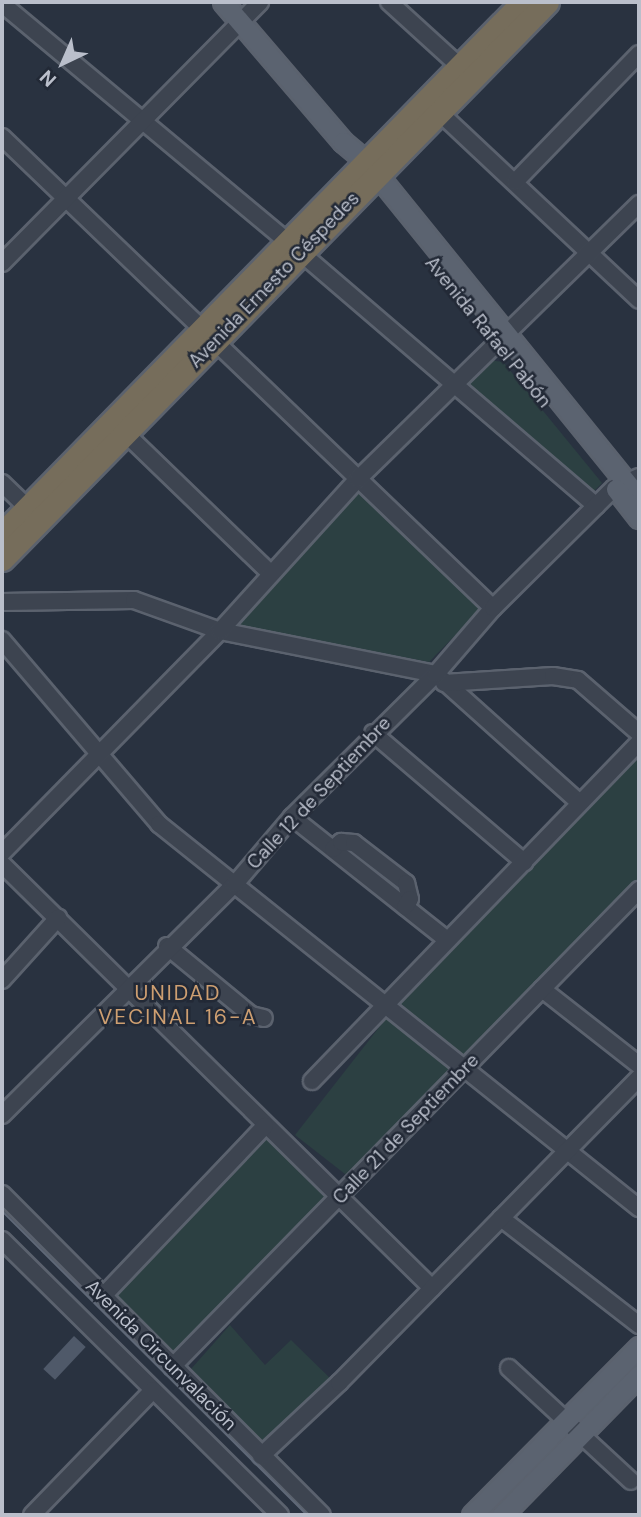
<!DOCTYPE html>
<html>
<head>
<meta charset="utf-8">
<style>
  body { margin:0 }
  #map { position:relative; width:641px; height:1517px; overflow:hidden; background:#293240; font-family:"DM Sans",sans-serif }
  div>[style] { position:absolute }
  .green>* { inset:0; background:#2c4042; transform-origin:0 0 }
  .building>* { inset:0; background:#4f5969; transform-origin:0 0 }
  .roads { filter:drop-shadow(2px 0 #5b626e) drop-shadow(-2px 0 #5b626e) drop-shadow(0 2px #5b626e) drop-shadow(0 -2px #5b626e) }
  .minor>* { height:16px; margin:-8px; padding:0 8px; transform-origin:8px; border-radius:8px; background:#3d4450 }
  .major>* { height:19px; margin:-9.5px; padding:0 9.5px; transform-origin:9.5px; border-radius:9.5px; background:#5b6370 }
  .highway>* { height:23px; margin:-11.5px; padding:0 11.5px; transform-origin:11.5px; border-radius:11.5px; background:#766d5b }
  .tram>* { height:2px; margin:-1px; padding:0 1px; transform-origin:1px; border-radius:1px; background:#5f6877 }
  span { translate:-50% -50%; white-space:nowrap; text-align:center; line-height:1.15; -webkit-text-stroke:5px #222936; paint-order:stroke }
  .street-label { font-size:19px; color:#babfcb }
  .neighbourhood-label { font-size:21px; color:#ce9f71; letter-spacing:2px }
  .frame { position:absolute; inset:0; border:4px solid #babfcb; pointer-events:none }
  .north { position:absolute; left:28px; top:28px; width:70px; height:70px; -webkit-text-stroke:5px #222936; paint-order:stroke; rotate:224deg; font-size:19px; font-weight:700; line-height:28px; text-align:center; color:#babfcb }
  .north::after { content:''; display:block; margin:auto; width:24px; height:32px; background:#babfcb; clip-path:polygon(50% 0,100% 100%,50% 72%,0 100%) }
</style>
</head>
<body>
<div id="map">
  <div class="green">
    <i style="clip-path:polygon(489px 360px,503px 362px,602px 483px,593px 492px,469px 384px)"></i>
    <i style="clip-path:polygon(358px 489px,482px 608px,429px 662px,228px 624px)"></i>
    <i style="clip-path:polygon(639px 751px,639px 878px,464px 1060px,399px 1002px)"></i>
    <i style="left:388px;top:1016px;width:83px;height:151px;rotate:38deg"></i>
    <i style="left:267px;top:1139px;width:83px;height:218px;rotate:44deg"></i>
    <i style="clip-path:polygon(230px 1325px,265px 1365px,291px 1340px,333px 1381px,263px 1447px,191px 1369px)"></i>
  </div>
  <div class="building">
    <i style="left:74px;top:1336px;width:16px;height:45px;rotate:43deg"></i>
  </div>
  <div class="roads">
    <div class="minor">
      <i style="left:389px;top:2px;width:105px;rotate:42.3deg"></i>
      <i style="left:6px;top:7px;width:367px;rotate:39.8deg"></i>
      <i style="left:439px;top:112px;width:274px;rotate:43.2deg"></i>
      <i style="left:2px;top:137px;width:680px;rotate:43.81deg"></i>
      <i style="left:515px;top:182px;width:178px;rotate:-45.9deg"></i>
      <i style="left:300px;top:252px;width:390px;rotate:40.6deg"></i>
      <i style="left:2px;top:263px;width:367px;rotate:-45.3deg"></i>
      <i style="left:124px;top:432px;width:203px;rotate:44deg"></i>
      <i style="left:2px;top:483px;width:46px;rotate:44.1deg"></i>
      <i style="left:2px;top:602px;width:132px;rotate:-0.9deg"></i>
      <i style="left:134px;top:600px;width:91px;rotate:19.8deg"></i>
      <i style="left:220px;top:631px;width:220px;rotate:11.3deg"></i>
      <i style="left:436px;top:674px;width:193px;rotate:41.9deg"></i>
      <i style="left:2px;top:640px;width:242px;rotate:49.5deg"></i>
      <i style="left:159px;top:824px;width:615px;rotate:38.66deg"></i>
      <i style="left:444px;top:683px;width:109px;rotate:-3.7deg"></i>
      <i style="left:553px;top:676px;width:25px;rotate:9deg"></i>
      <i style="left:578px;top:680px;width:81px;rotate:41deg"></i>
      <i style="left:373px;top:733px;width:199px;rotate:40.5deg"></i>
      <i style="left:292px;top:817px;width:198px;rotate:38.4deg"></i>
      <i style="left:333px;top:849px;width:11px;rotate:-41deg"></i>
      <i style="left:341px;top:842px;width:13px;rotate:4deg"></i>
      <i style="left:354px;top:843px;width:66px;rotate:37.6deg"></i>
      <i style="left:406px;top:883px;width:16px;rotate:76deg"></i>
      <i style="left:410px;top:899px;width:9px;rotate:122deg"></i>
      <i style="left:2px;top:853px;width:311px;rotate:-45.5deg"></i>
      <i style="left:220px;top:631px;width:205px;rotate:-47.8deg"></i>
      <i style="left:358px;top:479px;width:393px;rotate:-44.4deg"></i>
      <i style="left:2px;top:864px;width:604px;rotate:44.6deg"></i>
      <i style="left:167px;top:946px;width:109px;rotate:39.4deg"></i>
      <i style="left:251px;top:1015px;width:13px;rotate:13deg"></i>
      <i style="left:2px;top:980px;width:84px;rotate:-47.9deg"></i>
      <i style="left:542px;top:989px;width:123px;rotate:38.1deg"></i>
      <i style="left:312px;top:1081px;width:471px;rotate:-46deg"></i>
      <i style="left:2px;top:1115px;width:328px;rotate:-44.8deg"></i>
      <i style="left:235px;top:884px;width:88px;rotate:-49.6deg"></i>
      <i style="left:292px;top:817px;width:203px;rotate:-44.8deg"></i>
      <i style="left:436px;top:674px;width:87px;rotate:-49.2deg"></i>
      <i style="left:493px;top:608px;width:170px;rotate:-44.8deg"></i>
      <i style="left:614px;top:488px;width:27px;rotate:-24deg"></i>
      <i style="left:2px;top:1194px;width:453px;rotate:45.1deg"></i>
      <i style="left:501px;top:1218px;width:175px;rotate:37.8deg"></i>
      <i style="left:2px;top:1240px;width:391px;rotate:44.7deg"></i>
      <i style="left:103px;top:1296px;width:235px;rotate:-46.4deg"></i>
      <i style="left:172px;top:1367px;width:668px;rotate:-45.61deg"></i>
      <i style="left:509px;top:1368px;width:166px;rotate:42.8deg"></i>
      <i style="left:261px;top:1456px;width:107px;rotate:-43.1deg"></i>
      <i style="left:339px;top:1383px;width:428px;rotate:-45.5deg"></i>
      <i style="left:32px;top:1515px;width:174px;rotate:-45.9deg"></i>
    </div>
    <div class="major">
      <i style="left:223px;top:2px;width:184px;rotate:49.4deg"></i>
      <i style="left:343px;top:142px;width:30px;rotate:40deg"></i>
      <i style="left:366px;top:161px;width:434px;rotate:51deg"></i>
      <i style="left:616px;top:489px;width:37px;rotate:52deg"></i>
      <i style="left:472px;top:1515px;width:237px;rotate:-45.2deg"></i>
      <i style="left:502px;top:1515px;width:196px;rotate:-45.6deg"></i>
    </div>
    <div class="highway">
      <i style="left:2px;top:534px;width:745px;rotate:-45.6deg"></i>
      <i style="left:2px;top:559px;width:779px;rotate:-45.62deg"></i>
    </div>
  </div>
  <div class="tram">
    <i style="left:2px;top:1211px;width:431px;rotate:44.9deg"></i>
  </div>
  <div class="street-label">
    <span style="left:274px;top:280px;rotate:-46deg">Avenida Ernesto Céspedes</span>
    <span style="left:488px;top:332px;rotate:51deg">Avenida Rafael Pabón</span>
    <span style="left:319px;top:793px;rotate:-47deg">Calle 12 de Septiembre</span>
    <span style="left:406px;top:1129px;rotate:-46deg">Calle 21 de Septiembre</span>
    <span style="left:161px;top:1355px;rotate:45deg">Avenida Circunvalación</span>
  </div>
  <div class="neighbourhood-label">
    <span style="left:178px;top:1005px">UNIDAD<br>VECINAL 16-A</span>
  </div>
  <div class="frame"></div>
  <div class="north">N</div>
</div>
</body>
</html>
